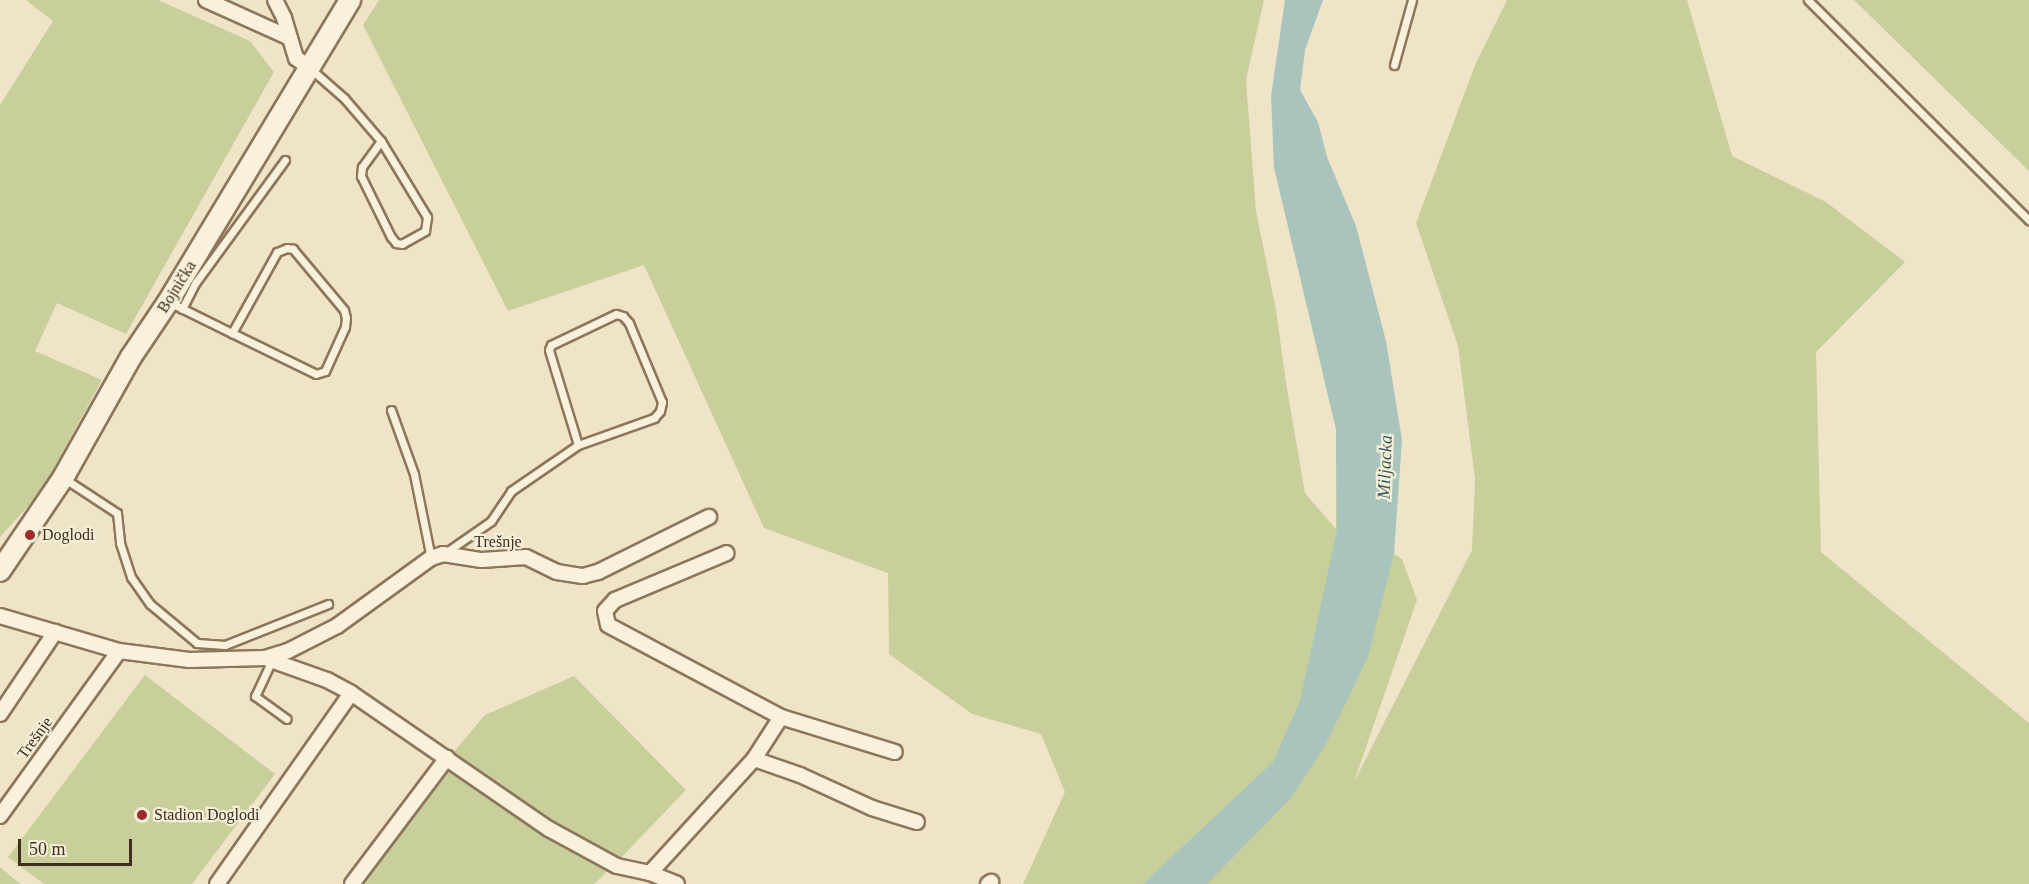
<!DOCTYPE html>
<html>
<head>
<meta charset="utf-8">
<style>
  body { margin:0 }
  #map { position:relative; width:2029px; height:884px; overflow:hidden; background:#f0e4c8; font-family:Georgia,serif }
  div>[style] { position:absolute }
  .green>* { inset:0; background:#c9cf9b }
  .water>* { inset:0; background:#a9c4bc }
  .roads { filter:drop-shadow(2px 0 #8d765c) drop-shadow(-2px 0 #8d765c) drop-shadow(0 2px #8d765c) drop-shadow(0 -2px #8d765c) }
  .lane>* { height:7px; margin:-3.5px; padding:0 3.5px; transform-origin:3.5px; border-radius:3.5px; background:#faf1dc }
  .street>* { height:14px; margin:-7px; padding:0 7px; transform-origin:7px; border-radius:7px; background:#faf1dc }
  .secondary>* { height:20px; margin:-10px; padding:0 10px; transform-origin:10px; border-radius:10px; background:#faf1dc }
  .dots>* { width:16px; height:16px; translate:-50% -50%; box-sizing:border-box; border:3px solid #f7eed8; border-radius:50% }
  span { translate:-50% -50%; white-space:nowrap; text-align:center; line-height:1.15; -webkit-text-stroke:4.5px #f7eed8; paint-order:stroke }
  .street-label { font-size:16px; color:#3d2e20 }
  .poi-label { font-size:16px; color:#3d2e20 }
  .left { translate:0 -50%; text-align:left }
  .water-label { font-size:18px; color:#2f5d5a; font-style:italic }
  .scale { position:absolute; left:18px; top:839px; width:114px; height:27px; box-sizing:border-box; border:3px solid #3d2e20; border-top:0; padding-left:8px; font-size:18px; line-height:21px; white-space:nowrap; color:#3d2e20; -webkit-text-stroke:4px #f7eed8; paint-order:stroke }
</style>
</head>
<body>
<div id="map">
  <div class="green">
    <i style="clip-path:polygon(26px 0,158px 0,250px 41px,274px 72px,126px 334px,57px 303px,35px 351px,102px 380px,41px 492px,0 537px,0 105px,53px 21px)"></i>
    <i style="clip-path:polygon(379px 0,1264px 0,1246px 80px,1256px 211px,1276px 310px,1286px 383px,1305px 493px,1336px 529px,1336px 429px,1274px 167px,1273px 129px,1366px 537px,1402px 559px,1417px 600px,1354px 782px,1472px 550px,1475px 479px,1458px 346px,1416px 223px,1475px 65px,1507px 0,1687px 0,1732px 156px,1826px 202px,1905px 262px,1816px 352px,1821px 552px,2029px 723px,2029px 884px,1023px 884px,1065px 792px,1041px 734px,972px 714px,889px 654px,888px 573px,764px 528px,644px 265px,508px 311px,363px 25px)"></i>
    <i style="clip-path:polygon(1854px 0,2029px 0,2029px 171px)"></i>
    <i style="clip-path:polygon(145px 675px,275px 774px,192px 884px,44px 884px,8px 857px)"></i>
    <i style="clip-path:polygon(574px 676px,686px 790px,615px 864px,594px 884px,361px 884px,452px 754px,485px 715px)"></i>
    <i style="clip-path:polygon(0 867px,13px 878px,21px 884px,0 884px)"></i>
  </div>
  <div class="water">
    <i style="clip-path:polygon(1285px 0,1323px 0,1305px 50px,1300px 90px,1318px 122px,1327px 157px,1356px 226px,1386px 341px,1402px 440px,1394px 554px,1368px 657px,1326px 744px,1291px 798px,1207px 884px,1143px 884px,1273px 762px,1300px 701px,1337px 530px,1336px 429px,1274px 167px,1271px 96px)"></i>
  </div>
  <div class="roads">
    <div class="lane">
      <i style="left:1808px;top:0;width:312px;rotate:44.9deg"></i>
      <i style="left:1394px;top:65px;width:67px;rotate:-74.5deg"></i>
      <i style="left:312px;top:70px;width:43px;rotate:41.2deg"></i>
      <i style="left:344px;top:98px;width:57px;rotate:49.3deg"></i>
      <i style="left:381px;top:141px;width:89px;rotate:58.8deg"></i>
      <i style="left:427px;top:217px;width:14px;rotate:98deg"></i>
      <i style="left:425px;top:231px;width:26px;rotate:151deg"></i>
      <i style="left:402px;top:244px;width:6px;rotate:-171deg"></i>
      <i style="left:396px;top:243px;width:8px;rotate:-130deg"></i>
      <i style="left:391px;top:237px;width:68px;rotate:-116.2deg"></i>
      <i style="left:361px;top:176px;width:9px;rotate:-84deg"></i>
      <i style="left:362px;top:167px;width:32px;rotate:-54deg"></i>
      <i style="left:171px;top:303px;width:68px;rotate:26.2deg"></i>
      <i style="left:232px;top:333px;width:93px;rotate:26deg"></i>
      <i style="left:316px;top:374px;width:9px;rotate:-18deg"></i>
      <i style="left:325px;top:371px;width:48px;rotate:-65.6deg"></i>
      <i style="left:345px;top:327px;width:9px;rotate:-84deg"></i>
      <i style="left:346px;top:318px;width:8px;rotate:-104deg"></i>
      <i style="left:344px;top:310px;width:80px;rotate:-129.9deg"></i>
      <i style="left:293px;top:249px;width:6px;rotate:-171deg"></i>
      <i style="left:287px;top:248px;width:11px;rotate:158deg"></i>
      <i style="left:277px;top:252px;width:93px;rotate:119.1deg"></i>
      <i style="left:182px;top:309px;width:30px;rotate:-63deg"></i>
      <i style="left:196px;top:282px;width:151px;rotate:-53.9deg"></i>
      <i style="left:391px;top:410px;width:68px;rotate:70.2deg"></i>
      <i style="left:414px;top:474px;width:86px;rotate:78.6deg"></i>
      <i style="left:65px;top:479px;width:62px;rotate:33.2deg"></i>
      <i style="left:117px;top:513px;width:30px;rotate:84deg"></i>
      <i style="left:120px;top:543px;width:36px;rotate:72deg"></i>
      <i style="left:131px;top:577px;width:33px;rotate:55deg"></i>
      <i style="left:150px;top:604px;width:61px;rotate:39.7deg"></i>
      <i style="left:197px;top:643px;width:28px;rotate:4deg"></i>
      <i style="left:225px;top:645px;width:111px;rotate:-21.7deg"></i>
      <i style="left:445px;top:553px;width:56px;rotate:-34.8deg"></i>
      <i style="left:491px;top:521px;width:36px;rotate:-56deg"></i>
      <i style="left:511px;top:491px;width:81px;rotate:-34.5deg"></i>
      <i style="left:578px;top:445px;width:81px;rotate:-19.6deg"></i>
      <i style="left:654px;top:418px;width:9px;rotate:-49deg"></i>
      <i style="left:660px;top:411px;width:9px;rotate:-77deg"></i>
      <i style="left:662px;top:402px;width:86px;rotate:-112.7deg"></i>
      <i style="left:629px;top:323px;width:9px;rotate:-131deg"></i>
      <i style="left:623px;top:316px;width:7px;rotate:-164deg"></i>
      <i style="left:616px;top:314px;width:72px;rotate:154.5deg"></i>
      <i style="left:551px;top:345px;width:5px;rotate:112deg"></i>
      <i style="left:549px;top:350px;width:99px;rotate:73deg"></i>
      <i style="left:272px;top:660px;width:40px;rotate:115deg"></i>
      <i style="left:255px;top:696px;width:39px;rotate:36deg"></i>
    </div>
    <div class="street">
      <i style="left:206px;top:0;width:92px;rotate:24.3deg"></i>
      <i style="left:275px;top:0;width:20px;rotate:63deg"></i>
      <i style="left:284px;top:18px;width:42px;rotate:73.3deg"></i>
      <i style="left:296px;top:58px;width:17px;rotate:36deg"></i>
      <i style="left:0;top:616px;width:124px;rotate:16.4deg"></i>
      <i style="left:119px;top:651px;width:71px;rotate:7.3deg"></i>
      <i style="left:189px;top:660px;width:76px;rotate:-1.5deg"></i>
      <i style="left:265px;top:658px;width:24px;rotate:-17deg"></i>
      <i style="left:288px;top:651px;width:55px;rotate:-27deg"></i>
      <i style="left:337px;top:626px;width:116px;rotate:-35.9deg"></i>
      <i style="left:431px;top:558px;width:13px;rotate:-18deg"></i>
      <i style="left:443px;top:554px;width:39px;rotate:9deg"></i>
      <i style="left:482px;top:560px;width:44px;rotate:-3.9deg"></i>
      <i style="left:526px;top:557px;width:34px;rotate:26deg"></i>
      <i style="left:557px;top:572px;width:26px;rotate:9deg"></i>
      <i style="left:583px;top:576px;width:16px;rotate:-15deg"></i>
      <i style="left:598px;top:572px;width:124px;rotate:-26.4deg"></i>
      <i style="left:265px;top:658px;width:66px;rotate:19.5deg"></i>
      <i style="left:327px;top:680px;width:27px;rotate:28deg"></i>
      <i style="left:351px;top:693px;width:240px;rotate:34.5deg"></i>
      <i style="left:549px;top:829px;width:77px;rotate:28.6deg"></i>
      <i style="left:617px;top:866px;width:34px;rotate:12deg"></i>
      <i style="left:650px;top:873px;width:29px;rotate:22deg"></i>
      <i style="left:0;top:714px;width:99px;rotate:-56.1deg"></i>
      <i style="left:781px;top:717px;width:119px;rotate:17.1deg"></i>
      <i style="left:754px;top:759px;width:49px;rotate:19.2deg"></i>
      <i style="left:800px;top:775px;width:79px;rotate:24.6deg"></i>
      <i style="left:872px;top:808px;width:47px;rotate:17.3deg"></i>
      <i style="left:0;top:816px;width:203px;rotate:-54.2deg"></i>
      <i style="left:650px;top:873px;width:154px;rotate:-47.6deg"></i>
      <i style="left:754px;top:759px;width:50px;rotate:-57.3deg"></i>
      <i style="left:781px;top:717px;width:196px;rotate:-152deg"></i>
      <i style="left:608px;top:625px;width:14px;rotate:-102deg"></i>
      <i style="left:605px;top:611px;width:15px;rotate:-48deg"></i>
      <i style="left:615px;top:600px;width:121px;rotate:-22.8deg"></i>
      <i style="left:217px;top:884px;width:233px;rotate:-54.9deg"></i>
      <i style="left:352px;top:884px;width:158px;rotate:-53deg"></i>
      <i style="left:988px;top:884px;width:4px;rotate:-34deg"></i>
    </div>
    <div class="secondary">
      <i style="left:0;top:571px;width:112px;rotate:-55.9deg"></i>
      <i style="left:63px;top:478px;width:139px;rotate:-60.7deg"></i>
      <i style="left:131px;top:357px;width:66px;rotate:-56.1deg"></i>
      <i style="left:168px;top:302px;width:353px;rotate:-58.9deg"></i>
    </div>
  </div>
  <div class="dots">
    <i style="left:30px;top:535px;background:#9e2a2b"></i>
    <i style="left:142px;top:815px;background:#9e2a2b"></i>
  </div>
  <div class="street-label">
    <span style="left:177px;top:287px;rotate:-58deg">Bojnička</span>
    <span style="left:498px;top:542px">Trešnje</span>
    <span style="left:35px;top:738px;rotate:-54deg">Trešnje</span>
  </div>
  <div class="poi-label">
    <span class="left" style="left:42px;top:535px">Doglodi</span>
    <span class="left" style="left:154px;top:815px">Stadion Doglodi</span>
  </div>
  <div class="water-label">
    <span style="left:1385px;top:467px;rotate:-88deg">Miljacka</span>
  </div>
  <div class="scale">50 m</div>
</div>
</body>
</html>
